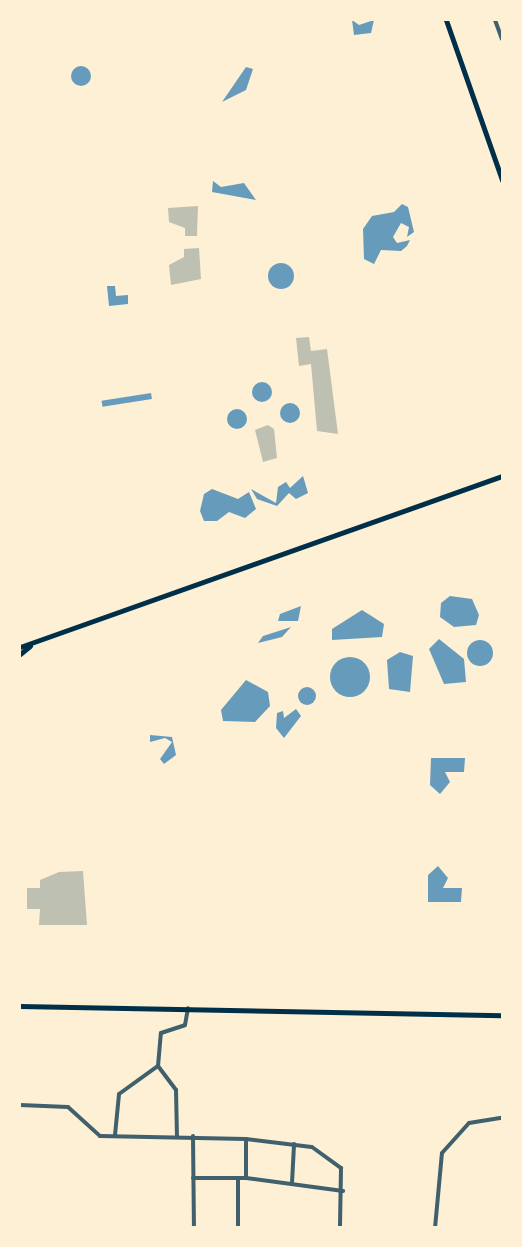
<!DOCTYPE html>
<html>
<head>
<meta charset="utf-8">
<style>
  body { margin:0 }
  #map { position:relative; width:522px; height:1247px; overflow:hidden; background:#fdf0d5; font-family:Poppins,sans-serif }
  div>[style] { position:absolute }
  .water>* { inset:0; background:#669bbc; transform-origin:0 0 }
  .round { border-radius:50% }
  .building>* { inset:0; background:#bec0b2 }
  .minor>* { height:4px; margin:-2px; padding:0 2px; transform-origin:2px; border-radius:2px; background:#3f606c }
  .secondary>* { height:5px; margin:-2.5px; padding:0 2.5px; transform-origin:2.5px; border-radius:2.5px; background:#003049 }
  span { translate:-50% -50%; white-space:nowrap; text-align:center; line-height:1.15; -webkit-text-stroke:6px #fdf0d5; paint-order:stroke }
  .frame { position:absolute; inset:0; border:21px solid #fdf0d5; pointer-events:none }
</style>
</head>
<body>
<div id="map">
  <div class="water">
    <i style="clip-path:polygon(352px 20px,359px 25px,374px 20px,371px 33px,354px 35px)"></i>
    <i class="round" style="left:71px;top:66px;width:20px;height:20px"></i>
    <i style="clip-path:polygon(246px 67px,253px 69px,246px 90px,222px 102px)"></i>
    <i style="clip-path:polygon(213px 181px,221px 187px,244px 183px,256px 200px,212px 192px)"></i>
    <i style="clip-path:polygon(402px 204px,408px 207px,414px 232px,407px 237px,409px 227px,401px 223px,393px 237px,397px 243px,410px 240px,407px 246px,401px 251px,381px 250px,374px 264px,364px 259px,363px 229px,372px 216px,394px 212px)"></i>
    <i class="round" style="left:268px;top:263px;width:26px;height:26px"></i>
    <i style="clip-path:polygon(107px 286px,115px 286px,116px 296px,128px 295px,128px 304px,109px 306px)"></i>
    <i class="round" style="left:252px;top:382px;width:20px;height:20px"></i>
    <i style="left:151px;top:393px;width:6px;height:50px;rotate:81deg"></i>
    <i class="round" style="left:280px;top:403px;width:20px;height:20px"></i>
    <i class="round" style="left:227px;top:409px;width:20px;height:20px"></i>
    <i style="clip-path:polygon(303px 476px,308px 493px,296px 499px,289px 493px,277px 506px,257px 499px,251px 489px,276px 503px,278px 487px,286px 482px,290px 488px)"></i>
    <i style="clip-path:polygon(212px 489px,238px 499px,249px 492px,256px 509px,245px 518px,229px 512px,217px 521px,204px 521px,200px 511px,204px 494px)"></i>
    <i style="clip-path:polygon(450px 596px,472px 599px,479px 615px,476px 625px,454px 627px,440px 617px,441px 603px)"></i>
    <i style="clip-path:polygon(301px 606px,298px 621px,278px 621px,280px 614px)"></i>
    <i style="clip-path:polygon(362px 610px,384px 624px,382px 637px,332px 640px,332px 629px)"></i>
    <i style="clip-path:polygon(291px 627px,282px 637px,258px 643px,263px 636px)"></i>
    <i style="clip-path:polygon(439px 639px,464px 659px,466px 682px,444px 684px,429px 649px)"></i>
    <i class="round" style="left:467px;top:640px;width:26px;height:26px"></i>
    <i style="clip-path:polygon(400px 652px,413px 656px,410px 692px,389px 689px,387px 660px)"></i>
    <i class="round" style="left:330px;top:657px;width:40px;height:40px"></i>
    <i style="clip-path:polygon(246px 680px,268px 692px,270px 706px,255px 722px,223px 721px,221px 710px)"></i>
    <i class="round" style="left:298px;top:687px;width:18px;height:18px"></i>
    <i style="clip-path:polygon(296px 709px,301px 716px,284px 738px,276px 728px,277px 713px,283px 711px,284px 718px)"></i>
    <i style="clip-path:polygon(150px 735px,172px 737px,176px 755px,164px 764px,160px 759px,172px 742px,165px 738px,150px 742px)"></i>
    <i style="clip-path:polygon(431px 758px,465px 758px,464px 772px,445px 772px,450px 782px,440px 794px,430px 785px)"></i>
    <i style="clip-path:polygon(438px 866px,448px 878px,443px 888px,462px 888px,461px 902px,428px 902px,428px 875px)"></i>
  </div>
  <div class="building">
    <i style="clip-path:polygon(198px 206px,197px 236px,185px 236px,185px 228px,169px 222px,168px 208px)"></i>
    <i style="clip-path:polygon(199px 248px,201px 279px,171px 285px,169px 265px,184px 257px,184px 249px)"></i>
    <i style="clip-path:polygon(309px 337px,311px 351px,327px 349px,338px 434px,317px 431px,311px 364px,299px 366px,296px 338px)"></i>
    <i style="clip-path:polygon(268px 425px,274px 429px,277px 458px,263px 462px,255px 430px)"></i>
    <i style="clip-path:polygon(83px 871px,87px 925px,39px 925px,40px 909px,27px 909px,27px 888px,40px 888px,40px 880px,59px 872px)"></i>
  </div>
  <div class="minor">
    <i style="left:495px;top:20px;width:20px;rotate:70deg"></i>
    <i style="left:158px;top:1066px;width:33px;rotate:-85deg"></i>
    <i style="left:161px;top:1033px;width:25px;rotate:-18deg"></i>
    <i style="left:185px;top:1025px;width:17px;rotate:-80deg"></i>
    <i style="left:20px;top:1105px;width:48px;rotate:2.4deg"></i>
    <i style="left:68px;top:1107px;width:43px;rotate:42.2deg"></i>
    <i style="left:100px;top:1136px;width:146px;rotate:1.2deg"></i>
    <i style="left:246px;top:1139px;width:66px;rotate:6.9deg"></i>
    <i style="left:312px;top:1147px;width:36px;rotate:36deg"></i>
    <i style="left:341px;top:1168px;width:60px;rotate:91deg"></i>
    <i style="left:115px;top:1135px;width:41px;rotate:-84.4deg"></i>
    <i style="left:119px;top:1094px;width:48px;rotate:-35.7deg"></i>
    <i style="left:158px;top:1066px;width:30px;rotate:53deg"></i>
    <i style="left:176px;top:1090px;width:46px;rotate:88.8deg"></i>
    <i style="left:193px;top:1136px;width:92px;rotate:89.4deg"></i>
    <i style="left:193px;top:1178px;width:53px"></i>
    <i style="left:246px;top:1178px;width:98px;rotate:7.6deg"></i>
    <i style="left:246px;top:1178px;width:39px;rotate:-90deg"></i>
    <i style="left:292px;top:1183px;width:39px;rotate:-87deg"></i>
    <i style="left:238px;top:1228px;width:50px;rotate:-90deg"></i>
    <i style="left:435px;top:1228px;width:75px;rotate:-84.7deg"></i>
    <i style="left:442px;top:1153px;width:40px;rotate:-48deg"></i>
    <i style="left:469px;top:1123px;width:33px;rotate:-9deg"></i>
  </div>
  <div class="secondary">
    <i style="left:446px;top:20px;width:170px;rotate:70.7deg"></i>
    <i style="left:20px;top:647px;width:511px;rotate:-19.53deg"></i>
    <i style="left:20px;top:654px;width:13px;rotate:-39deg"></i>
    <i style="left:20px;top:1006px;width:482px;rotate:1.1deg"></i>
  </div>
  <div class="frame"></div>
</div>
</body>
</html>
